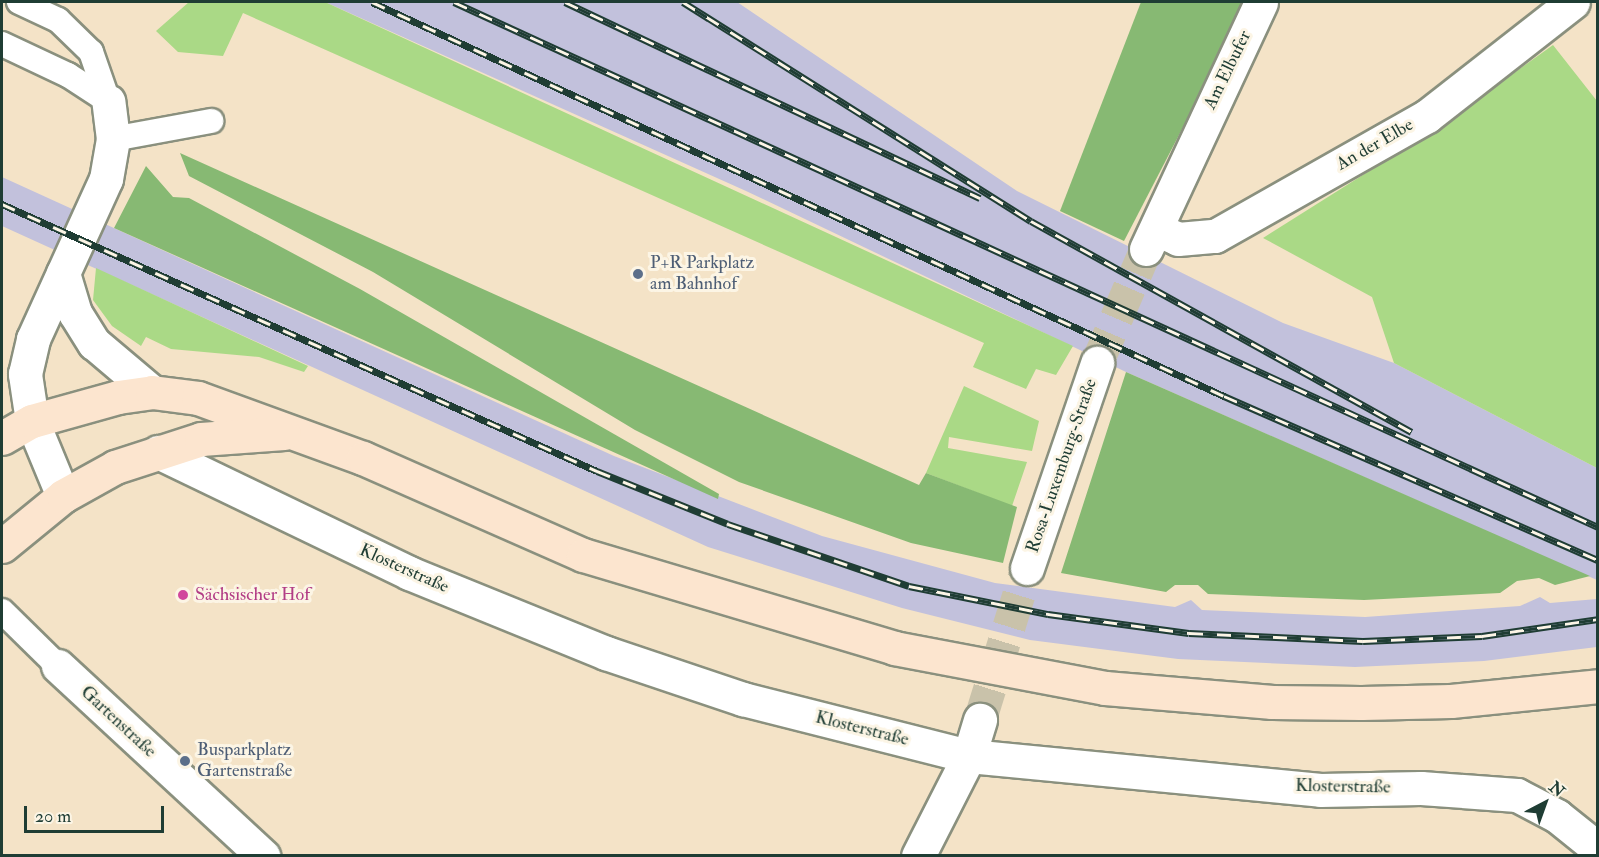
<!DOCTYPE html>
<html>
<head>
<meta charset="utf-8">
<style>
  body { margin:0 }
  #map { position:relative; width:1599px; height:857px; overflow:hidden; background:#f4e3c7; font-family:"IM FELL Double Pica",serif }
  div>[style] { position:absolute }
  .industrial>* { inset:0; background:#c2c1dc }
  .green>* { inset:0; background:#aad986 }
  .forest>* { inset:0; background:#87b973 }
  .minor-tunnel>* { height:33px; margin-top:-16.5px; transform-origin:0; background:repeating-linear-gradient(90deg,#c9c2aa 0 33px,transparent 0 49px) }
  .roads { filter:drop-shadow(2px 0 #8a907e) drop-shadow(-2px 0 #8a907e) drop-shadow(0 2px #8a907e) drop-shadow(0 -2px #8a907e) }
  .service>* { height:24px; margin:-12px; padding:0 12px; transform-origin:12px; border-radius:12px; background:#fff }
  .minor>* { height:33px; margin:-16.5px; padding:0 16.5px; transform-origin:16.5px; border-radius:16.5px; background:#fff }
  .secondary>* { height:33px; margin:-16.5px; padding:0 16.5px; transform-origin:16.5px; border-radius:16.5px; background:#fce5cf }
  .rail>* { height:7px; margin-top:-3.5px; transform-origin:0; background:repeating-linear-gradient(90deg,#fcf5e5 0 14px,#1f3d34 0 28px); box-sizing:border-box; border-block:2px solid #1f3d34 }
  .dots>* { width:16px; height:16px; translate:-50% -50%; box-sizing:border-box; border:3px solid #fcf5e5; border-radius:50% }
  span { translate:-50% -50%; white-space:nowrap; text-align:center; line-height:1.15; -webkit-text-stroke:6px #fcf5e5; paint-order:stroke }
  .street-label { font-size:18px; color:#1f3d34 }
  .service-label { font-size:18px; color:#4e5e75 }
  .left { translate:0 -50%; text-align:left }
  .hotel-label { font-size:18px; color:#b23c85 }
  .frame { position:absolute; inset:0; border:3px solid #1f3d34; pointer-events:none }
  .north { position:absolute; left:1515px; top:773px; width:60px; height:60px; -webkit-text-stroke:4px #fcf5e5; paint-order:stroke; rotate:41deg; font-size:16px; font-weight:700; line-height:24px; text-align:center; color:#1f3d34 }
  .north::after { content:''; display:block; margin:auto; width:21px; height:27px; background:#1f3d34; clip-path:polygon(50% 0,100% 100%,50% 72%,0 100%) }
  .scale { position:absolute; left:24px; top:806px; width:140px; height:27px; box-sizing:border-box; border:3px solid #1f3d34; border-top:0; padding-left:8px; font-size:18px; line-height:21px; white-space:nowrap; color:#1f3d34; -webkit-text-stroke:4px #fcf5e5; paint-order:stroke }
</style>
</head>
<body>
<div id="map">
  <div class="industrial">
    <i style="clip-path:polygon(325px 2px,737px 2px,1017px 191px,1283px 323px,1394px 363px,1597px 468px,1597px 580px,1126px 372px,746px 191px)"></i>
    <i style="clip-path:polygon(2px 177px,614px 456px,822px 536px,995px 583px,1175px 607px,1191px 600px,1202px 610px,1365px 617px,1520px 606px,1540px 597px,1550px 603px,1597px 599px,1597px 647px,1484px 661px,1355px 667px,1178px 659px,1030px 640px,902px 608px,708px 547px,2px 226px)"></i>
  </div>
  <div class="green">
    <i style="clip-path:polygon(189px 2px,325px 2px,1073px 346px,1056px 375px,1036px 369px,1026px 389px,973px 367px,984px 343px,243px 13px,223px 56px,178px 52px,156px 31px)"></i>
    <i style="clip-path:polygon(1553px 45px,1597px 101px,1597px 468px,1394px 363px,1372px 297px,1263px 238px,1428px 134px)"></i>
    <i style="clip-path:polygon(96px 268px,308px 366px,304px 372px,259px 357px,171px 349px,146px 337px,141px 346px,112px 326px,93px 300px)"></i>
    <i style="clip-path:polygon(964px 386px,1039px 421px,1032px 451px,949px 437px,948px 448px,1027px 462px,1012px 506px,926px 473px)"></i>
  </div>
  <div class="forest">
    <i style="clip-path:polygon(1141px 2px,1248px 2px,1124px 241px,1060px 211px)"></i>
    <i style="clip-path:polygon(180px 153px,919px 485px,926px 473px,1017px 507px,1003px 563px,911px 543px,739px 482px,635px 430px,373px 272px,189px 176px)"></i>
    <i style="clip-path:polygon(146px 166px,173px 197px,189px 198px,360px 289px,719px 494px,718px 499px,114px 228px)"></i>
    <i style="clip-path:polygon(1126px 372px,1590px 576px,1555px 585px,1539px 578px,1517px 581px,1500px 593px,1364px 600px,1208px 594px,1198px 585px,1175px 585px,1166px 592px,1061px 573px)"></i>
  </div>
  <div class="minor-tunnel">
    <i style="left:1097px;top:363px;width:124px;rotate:-66.7deg"></i>
    <i style="left:980px;top:720px;width:159px;rotate:-72.8deg"></i>
  </div>
  <div class="roads">
    <div class="service">
      <i style="left:2px;top:44px;width:73px;rotate:25.2deg"></i>
      <i style="left:68px;top:75px;width:48px;rotate:33deg"></i>
      <i style="left:108px;top:101px;width:52px;rotate:-109.1deg"></i>
      <i style="left:91px;top:52px;width:46px;rotate:-135.9deg"></i>
      <i style="left:58px;top:20px;width:43px;rotate:-155.2deg"></i>
      <i style="left:113px;top:139px;width:100px;rotate:-10.4deg"></i>
      <i style="left:2px;top:611px;width:78px;rotate:44.5deg"></i>
    </div>
    <div class="minor">
      <i style="left:1156px;top:229px;width:24px;rotate:24deg"></i>
      <i style="left:1178px;top:239px;width:37px;rotate:-5deg"></i>
      <i style="left:1215px;top:236px;width:244px;rotate:-29.5deg"></i>
      <i style="left:1427px;top:116px;width:185px;rotate:-38deg"></i>
      <i style="left:1146px;top:249px;width:272px;rotate:-65deg"></i>
      <i style="left:63px;top:273px;width:42px;rotate:73.3deg"></i>
      <i style="left:75px;top:313px;width:36px;rotate:58deg"></i>
      <i style="left:94px;top:343px;width:76px;rotate:40.2deg"></i>
      <i style="left:158px;top:452px;width:279px;rotate:25.7deg"></i>
      <i style="left:409px;top:573px;width:213px;rotate:22.1deg"></i>
      <i style="left:606px;top:653px;width:145px;rotate:18.6deg"></i>
      <i style="left:743px;top:699px;width:233px;rotate:14.2deg"></i>
      <i style="left:969px;top:756px;width:353px;rotate:5.5deg"></i>
      <i style="left:1320px;top:790px;width:101px;rotate:-1.1deg"></i>
      <i style="left:1421px;top:788px;width:96px;rotate:4.2deg"></i>
      <i style="left:1517px;top:795px;width:45px;rotate:27.7deg"></i>
      <i style="left:1557px;top:816px;width:53px;rotate:38.8deg"></i>
      <i style="left:63px;top:496px;width:81px;rotate:-112.5deg"></i>
      <i style="left:32px;top:421px;width:48px;rotate:-98.5deg"></i>
      <i style="left:25px;top:374px;width:36px;rotate:-77deg"></i>
      <i style="left:33px;top:339px;width:176px;rotate:-65.5deg"></i>
      <i style="left:106px;top:179px;width:41px;rotate:-80.1deg"></i>
      <i style="left:113px;top:139px;width:38px;rotate:-97deg"></i>
      <i style="left:1027px;top:568px;width:217px;rotate:-71.1deg"></i>
      <i style="left:58px;top:666px;width:280px;rotate:42.8deg"></i>
      <i style="left:918px;top:856px;width:112px;rotate:-63deg"></i>
      <i style="left:969px;top:756px;width:38px;rotate:-73deg"></i>
    </div>
    <div class="secondary">
      <i style="left:2px;top:438px;width:34px;rotate:-30deg"></i>
      <i style="left:32px;top:421px;width:89px;rotate:-15.6deg"></i>
      <i style="left:118px;top:397px;width:34px;rotate:-8deg"></i>
      <i style="left:152px;top:392px;width:46px;rotate:7.4deg"></i>
      <i style="left:198px;top:398px;width:176px;rotate:20deg"></i>
      <i style="left:363px;top:458px;width:240px;rotate:23.8deg"></i>
      <i style="left:583px;top:555px;width:325px;rotate:16.6deg"></i>
      <i style="left:894px;top:648px;width:215px;rotate:10.7deg"></i>
      <i style="left:1105px;top:688px;width:168px;rotate:4.8deg"></i>
      <i style="left:1272px;top:702px;width:89px;rotate:0.6deg"></i>
      <i style="left:1361px;top:703px;width:90px;rotate:-1.3deg"></i>
      <i style="left:1451px;top:701px;width:148px;rotate:-5.8deg"></i>
      <i style="left:2px;top:546px;width:79px;rotate:-39.3deg"></i>
      <i style="left:63px;top:496px;width:60px;rotate:-29.1deg"></i>
      <i style="left:115px;top:467px;width:90px;rotate:-18deg"></i>
      <i style="left:201px;top:439px;width:83px;rotate:-4.1deg"></i>
    </div>
  </div>
  <div class="rail">
    <i style="left:372px;top:2px;width:939px;rotate:24.82deg"></i>
    <i style="left:1224px;top:396px;width:408px;rotate:23.7deg"></i>
    <i style="left:454px;top:2px;width:1259px;rotate:24.65deg"></i>
    <i style="left:565px;top:2px;width:459px;rotate:25.3deg"></i>
    <i style="left:683px;top:2px;width:411px;rotate:32.2deg"></i>
    <i style="left:1031px;top:221px;width:435px;rotate:29deg"></i>
    <i style="left:2px;top:204px;width:652px;rotate:24.17deg"></i>
    <i style="left:597px;top:471px;width:141px;rotate:22deg"></i>
    <i style="left:728px;top:524px;width:191px;rotate:18.9deg"></i>
    <i style="left:909px;top:586px;width:142px;rotate:11.4deg"></i>
    <i style="left:1048px;top:614px;width:142px;rotate:7.7deg"></i>
    <i style="left:1189px;top:633px;width:174px;rotate:2.6deg"></i>
    <i style="left:1363px;top:641px;width:119px;rotate:-2.4deg"></i>
    <i style="left:1482px;top:636px;width:117px;rotate:-8.3deg"></i>
  </div>
  <div class="dots">
    <i style="left:638px;top:274px;background:#5c6f8a"></i>
    <i style="left:183px;top:595px;background:#d1479c"></i>
    <i style="left:185px;top:761px;background:#5c6f8a"></i>
  </div>
  <div class="street-label">
    <span style="left:1228px;top:70px;rotate:-64deg">Am Elbufer</span>
    <span style="left:1375px;top:145px;rotate:-30deg">An der Elbe</span>
    <span style="left:1062px;top:466px;rotate:-71deg">Rosa-Luxemburg-Straße</span>
    <span style="left:404px;top:569px;rotate:24deg">Klosterstraße</span>
    <span style="left:118px;top:722px;rotate:43deg">Gartenstraße</span>
    <span style="left:862px;top:729px;rotate:14deg">Klosterstraße</span>
    <span style="left:1343px;top:787px;rotate:1deg">Klosterstraße</span>
  </div>
  <div class="service-label">
    <span class="left" style="left:650px;top:274px">P+R Parkplatz<br>am Bahnhof</span>
    <span class="left" style="left:197px;top:761px">Busparkplatz<br>Gartenstraße</span>
  </div>
  <div class="hotel-label">
    <span class="left" style="left:195px;top:595px">Sächsischer Hof</span>
  </div>
  <div class="frame"></div>
  <div class="north">N</div>
  <div class="scale">20 m</div>
</div>
</body>
</html>
